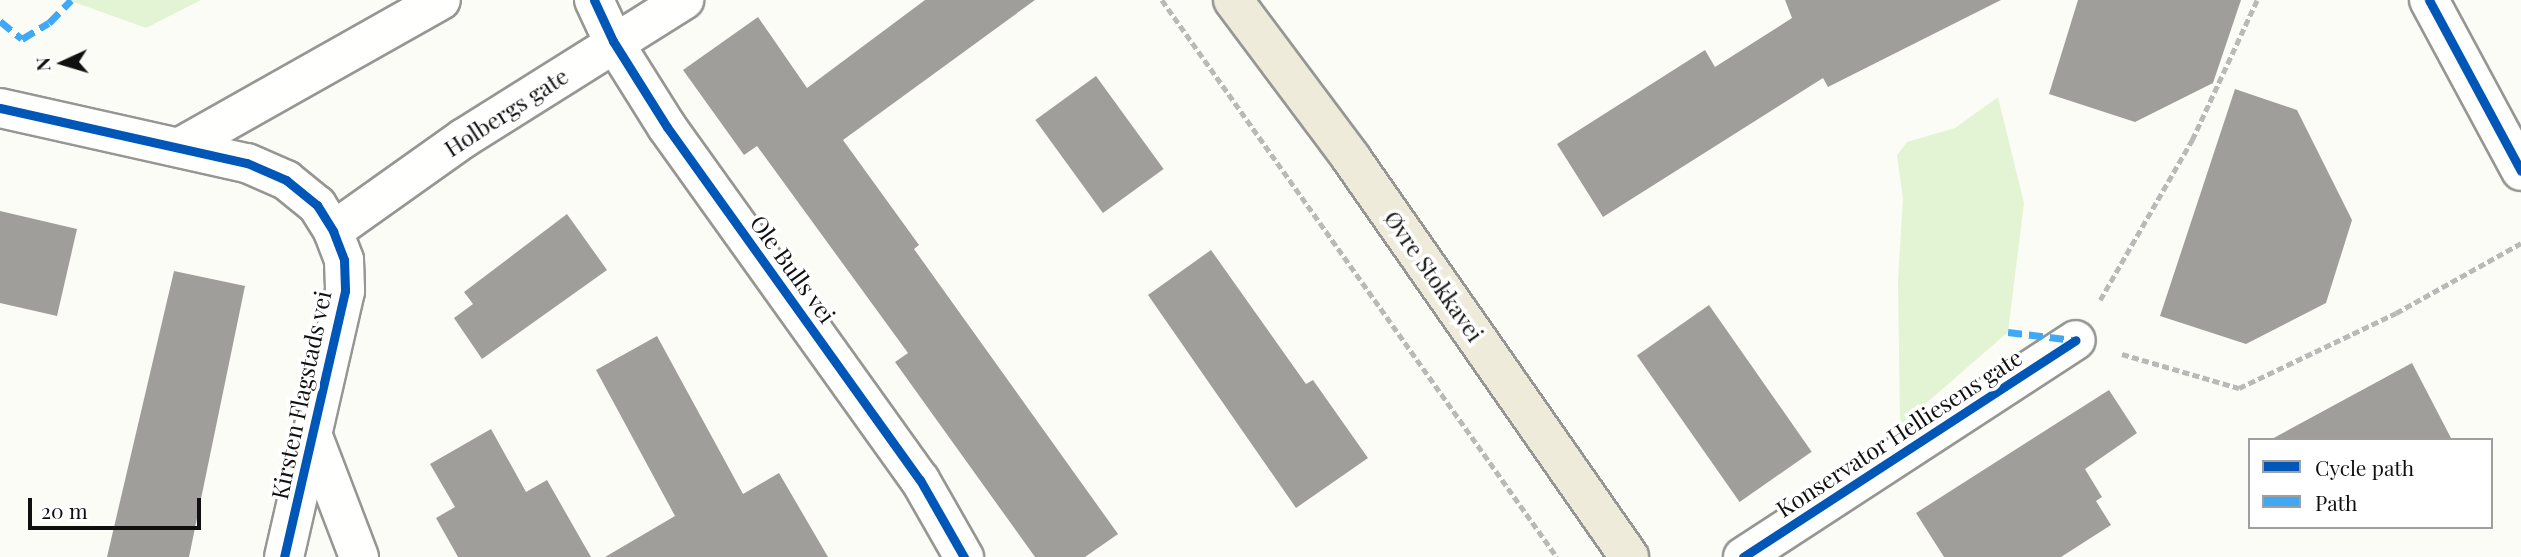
<!DOCTYPE html>
<html>
<head>
<meta charset="utf-8">
<style>
  body { margin:0 }
  #map { position:relative; width:2521px; height:557px; overflow:hidden; background:#fcfcf6; font-family:"Playfair Display",serif }
  div>[style] { position:absolute }
  .green>* { inset:0; background:#e3f4d4 }
  .building>* { inset:0; background:#a09e9b; transform-origin:0 0 }
  .path>* { height:4.5px; margin-top:-2.25px; transform-origin:0; background:repeating-linear-gradient(90deg,#b9b9b8 0 7px,transparent 0 10.5px) }
  .roads { filter:drop-shadow(2px 0 #969694) drop-shadow(-2px 0 #969694) drop-shadow(0 2px #969694) drop-shadow(0 -2px #969694) }
  .minor>* { height:38px; margin:-19px; padding:0 19px; transform-origin:19px; border-radius:19px; background:#fffffe }
  .major>* { height:38px; margin:-19px; padding:0 19px; transform-origin:19px; border-radius:19px; background:#eeebda }
  .quiet>* { height:7px; margin-top:-3.5px; transform-origin:0; background:repeating-linear-gradient(90deg,#3fa9f5 0 14px,transparent 0 21px) }
  .cycleway>* { height:9px; margin:-4.5px; padding:0 4.5px; transform-origin:4.5px; border-radius:4.5px; background:#0057b8 }
  span { translate:-50% -50%; white-space:nowrap; text-align:center; line-height:1.15; -webkit-text-stroke:7px #fff; paint-order:stroke }
  .street-label { font-size:23px; color:#101010 }
  .legend { position:absolute; left:2248px; top:438px; width:245px; height:91px; box-sizing:border-box; background:#fff; border:2px solid #9f9f9f; margin:0; padding:9px 12px; list-style:none; font-size:21px; color:#101010 }
  .legend li { display:flex; align-items:center; gap:14px; height:35px }
  .legend b { width:35px; border:2px solid #9f9f9f }
  .north { position:absolute; left:28px; top:28px; width:70px; height:70px; -webkit-text-stroke:5px #fff; paint-order:stroke; rotate:266deg; font-size:19px; font-weight:700; line-height:28px; text-align:center; color:#101010 }
  .north::after { content:''; display:block; margin:auto; width:24px; height:32px; background:#101010; clip-path:polygon(50% 0,100% 100%,50% 72%,0 100%) }
  .scale { position:absolute; left:28px; top:498px; width:173px; height:32px; box-sizing:border-box; border:4px solid #101010; border-top:0; padding-left:9px; font-size:21px; line-height:24px; white-space:nowrap; color:#101010; -webkit-text-stroke:5px #fff; paint-order:stroke }
</style>
</head>
<body>
<div id="map">
  <div class="green">
    <i style="clip-path:polygon(68px 0,201px 0,146px 28px)"></i>
    <i style="clip-path:polygon(1998px 97px,2024px 203px,2008px 332px,1900px 426px,1898px 280px,1903px 199px,1897px 155px,1907px 142px,1955px 128px)"></i>
  </div>
  <div class="building">
    <i style="clip-path:polygon(925px 0,1035px 0,843px 140px,919px 245px,914px 249px,1118px 534px,1085px 557px,1035px 557px,895px 362px,908px 353px,757px 146px,744px 155px,683px 70px,758px 17px,807px 88px)"></i>
    <i style="clip-path:polygon(1785px 0,2001px 0,1828px 87px,1823px 78px,1603px 217px,1557px 144px,1705px 50px,1715px 67px,1792px 18px)"></i>
    <i style="clip-path:polygon(2078px 0,2241px 0,2213px 83px,2135px 122px,2049px 94px)"></i>
    <i style="left:1096px;top:76px;width:115px;height:75px;rotate:54deg"></i>
    <i style="clip-path:polygon(2235px 89px,2297px 110px,2352px 220px,2326px 303px,2246px 344px,2160px 316px)"></i>
    <i style="clip-path:polygon(0 211px,77px 229px,57px 316px,0 303px)"></i>
    <i style="clip-path:polygon(567px 214px,607px 270px,482px 359px,454px 318px,473px 304px,464px 292px)"></i>
    <i style="clip-path:polygon(1211px 250px,1306px 384px,1313px 380px,1368px 458px,1296px 508px,1148px 295px)"></i>
    <i style="clip-path:polygon(174px 271px,245px 286px,189px 557px,107px 557px)"></i>
    <i style="left:1709px;top:305px;width:179px;height:88px;rotate:55deg"></i>
    <i style="clip-path:polygon(657px 336px,743px 494px,779px 473px,828px 557px,605px 557px,675px 516px,596px 370px)"></i>
    <i style="clip-path:polygon(2412px 363px,2452px 440px,2270px 440px)"></i>
    <i style="clip-path:polygon(2109px 390px,2137px 433px,2085px 469px,2102px 497px,2096px 501px,2111px 525px,2061px 557px,1944px 557px,1916px 513px)"></i>
    <i style="clip-path:polygon(491px 429px,526px 492px,547px 480px,591px 557px,458px 557px,436px 518px,455px 507px,430px 464px)"></i>
  </div>
  <div class="path">
    <i style="left:1162px;top:0;width:683px;rotate:54.66deg"></i>
    <i style="left:2100px;top:300px;width:185px;rotate:-60.1deg"></i>
    <i style="left:2192px;top:140px;width:154px;rotate:-65.1deg"></i>
    <i style="left:2122px;top:354px;width:122px;rotate:16.2deg"></i>
    <i style="left:2239px;top:388px;width:174px;rotate:-25.5deg"></i>
    <i style="left:2396px;top:313px;width:143px;rotate:-29.2deg"></i>
  </div>
  <div class="roads">
    <div class="minor">
      <i style="left:594px;top:0;width:45px;rotate:65.1deg"></i>
      <i style="left:613px;top:41px;width:102px;rotate:57.9deg"></i>
      <i style="left:667px;top:127px;width:434px;rotate:54.4deg"></i>
      <i style="left:920px;top:480px;width:89px;rotate:60.3deg"></i>
      <i style="left:2429px;top:0;width:194px;rotate:61.7deg"></i>
      <i style="left:0;top:108px;width:253px;rotate:12.6deg"></i>
      <i style="left:247px;top:163px;width:43px;rotate:23.6deg"></i>
      <i style="left:286px;top:180px;width:40px;rotate:39deg"></i>
      <i style="left:317px;top:205px;width:31px;rotate:58deg"></i>
      <i style="left:333px;top:231px;width:31px;rotate:69deg"></i>
      <i style="left:344px;top:260px;width:31px;rotate:88deg"></i>
      <i style="left:345px;top:291px;width:273px;rotate:102.9deg"></i>
      <i style="left:182px;top:146px;width:297px;rotate:-29.4deg"></i>
      <i style="left:333px;top:231px;width:161px;rotate:-35.4deg"></i>
      <i style="left:464px;top:138px;width:260px;rotate:-32.1deg"></i>
      <i style="left:314px;top:439px;width:126px;rotate:69.1deg"></i>
      <i style="left:1743px;top:557px;width:397px;rotate:-33.1deg"></i>
    </div>
    <div class="major">
      <i style="left:1233px;top:0;width:197px;rotate:53.2deg"></i>
      <i style="left:1351px;top:158px;width:486px;rotate:55.1deg"></i>
    </div>
  </div>
  <div class="quiet">
    <i style="left:0;top:21px;width:28px;rotate:39deg"></i>
    <i style="left:22px;top:39px;width:31px;rotate:-31deg"></i>
    <i style="left:49px;top:23px;width:32px;rotate:-46deg"></i>
    <i style="left:2008px;top:332px;width:66px;rotate:6.9deg"></i>
  </div>
  <div class="cycleway">
    <i style="left:594px;top:0;width:45px;rotate:65.1deg"></i>
    <i style="left:613px;top:41px;width:102px;rotate:57.9deg"></i>
    <i style="left:667px;top:127px;width:434px;rotate:54.4deg"></i>
    <i style="left:920px;top:480px;width:89px;rotate:60.3deg"></i>
    <i style="left:2429px;top:0;width:194px;rotate:61.7deg"></i>
    <i style="left:0;top:108px;width:253px;rotate:12.6deg"></i>
    <i style="left:247px;top:163px;width:43px;rotate:23.6deg"></i>
    <i style="left:286px;top:180px;width:40px;rotate:39deg"></i>
    <i style="left:317px;top:205px;width:31px;rotate:58deg"></i>
    <i style="left:333px;top:231px;width:31px;rotate:69deg"></i>
    <i style="left:344px;top:260px;width:31px;rotate:88deg"></i>
    <i style="left:345px;top:291px;width:273px;rotate:102.9deg"></i>
    <i style="left:1743px;top:557px;width:397px;rotate:-33.1deg"></i>
  </div>
  <div class="street-label">
    <span style="left:506px;top:112px;rotate:-33deg">Holbergs gate</span>
    <span style="left:793px;top:269px;rotate:54deg">Ole Bulls vei</span>
    <span style="left:1434px;top:276px;rotate:55deg">Øvre Stokkavei</span>
    <span style="left:301px;top:395px;rotate:-78deg">Kirsten Flagstads vei</span>
    <span style="left:1899px;top:433px;rotate:-33deg">Konservator Helliesens gate</span>
  </div>
  <ul class="legend">
  <li><b style="height:9px;background:#0057b8"></b>Cycle path</li>
  <li><b style="height:9px;background:#3fa9f5"></b>Path</li>
  </ul>
  <div class="north">N</div>
  <div class="scale">20 m</div>
</div>
</body>
</html>
